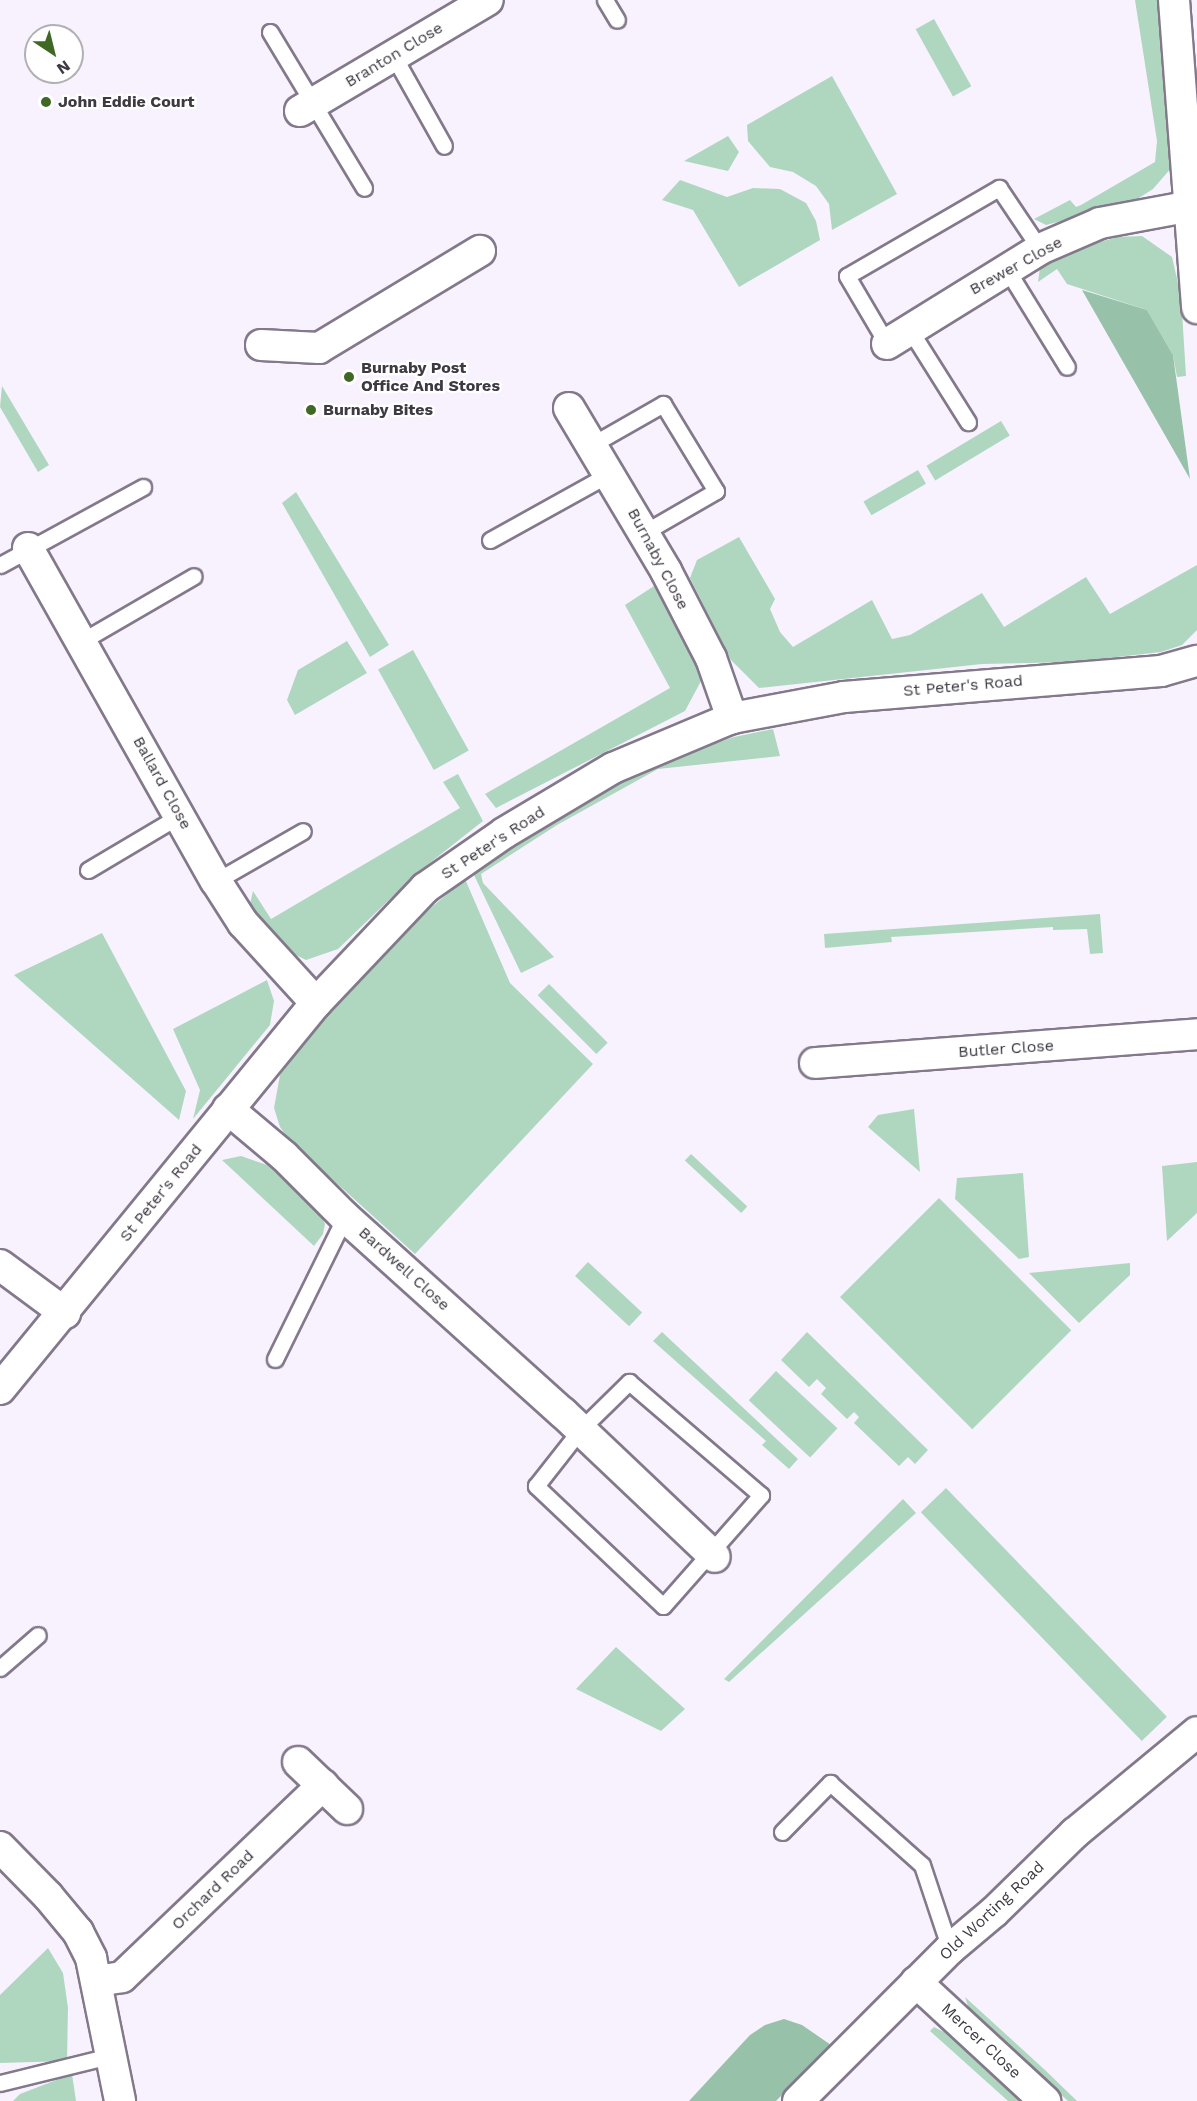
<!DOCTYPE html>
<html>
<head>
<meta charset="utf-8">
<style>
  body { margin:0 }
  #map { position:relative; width:1197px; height:2101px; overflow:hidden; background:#f8f2fe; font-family:"Work Sans",sans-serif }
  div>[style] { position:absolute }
  .green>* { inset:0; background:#afd7bf; transform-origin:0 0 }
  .forest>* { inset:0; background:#97c1a8 }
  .roads { filter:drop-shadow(2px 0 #83798b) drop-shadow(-2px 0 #83798b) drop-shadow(0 2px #83798b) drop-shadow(0 -2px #83798b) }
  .lane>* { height:15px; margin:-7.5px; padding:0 7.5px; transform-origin:7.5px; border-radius:7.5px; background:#fff }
  .street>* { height:30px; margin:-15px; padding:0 15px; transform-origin:15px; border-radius:15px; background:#fff }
  .dots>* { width:16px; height:16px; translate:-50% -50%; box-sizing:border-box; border:3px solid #fff; border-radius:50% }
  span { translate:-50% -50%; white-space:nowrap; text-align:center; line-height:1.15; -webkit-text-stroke:4.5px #fff; paint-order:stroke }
  .street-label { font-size:16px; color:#3e3a42 }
  .poi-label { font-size:16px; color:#3e3a42; font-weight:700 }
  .left { translate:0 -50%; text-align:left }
  .north { position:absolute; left:24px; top:24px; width:60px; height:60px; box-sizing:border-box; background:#fff; border:2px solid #b2b0b3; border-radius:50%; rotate:145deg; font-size:16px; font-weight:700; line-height:24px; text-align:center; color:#3e3a42 }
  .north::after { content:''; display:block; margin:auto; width:21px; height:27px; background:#3e6824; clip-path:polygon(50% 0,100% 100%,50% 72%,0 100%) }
</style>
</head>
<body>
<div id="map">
  <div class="green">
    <i style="clip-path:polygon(1135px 0,1163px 0,1172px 167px,1153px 189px,1131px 203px,1046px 225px,1034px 219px,1070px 200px,1076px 207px,1081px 205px,1155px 162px,1157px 141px)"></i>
    <i style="left:934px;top:19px;width:77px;height:21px;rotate:61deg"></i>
    <i style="clip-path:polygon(832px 76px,897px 194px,832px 230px,829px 204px,816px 186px,793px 172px,770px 167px,748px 141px,747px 125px)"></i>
    <i style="clip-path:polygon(728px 136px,739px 152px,728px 171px,684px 161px)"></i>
    <i style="clip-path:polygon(680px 180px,727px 197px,753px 188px,780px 189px,806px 203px,816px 221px,820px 240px,739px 287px,693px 210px,662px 200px)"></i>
    <i style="clip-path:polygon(1142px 236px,1172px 257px,1181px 296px,1186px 376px,1177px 377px,1173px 355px,1147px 310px,1067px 284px,1057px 269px,1038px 282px,1040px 268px,1077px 248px,1118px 237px)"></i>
    <i style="clip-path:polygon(2px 386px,49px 465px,38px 472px,0 407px)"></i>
    <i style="left:1001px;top:421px;width:17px;height:87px;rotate:59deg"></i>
    <i style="left:918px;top:470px;width:16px;height:63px;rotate:60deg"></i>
    <i style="clip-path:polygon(296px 492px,389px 645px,370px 657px,282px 503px)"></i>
    <i style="clip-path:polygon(739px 537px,775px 599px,770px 609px,780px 632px,793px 647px,872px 600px,892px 639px,910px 635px,982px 593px,1004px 627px,1086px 577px,1110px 614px,1197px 565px,1197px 630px,1182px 645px,1161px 652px,1073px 662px,982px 664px,759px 688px,731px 660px,690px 578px,697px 560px)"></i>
    <i style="clip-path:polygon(654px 586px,700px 665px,701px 681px,685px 711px,496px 808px,485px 794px,670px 688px,625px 605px)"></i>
    <i style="clip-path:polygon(347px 641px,367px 673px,295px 715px,287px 700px,298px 670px)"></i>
    <i style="left:413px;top:650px;width:115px;height:40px;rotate:61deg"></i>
    <i style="clip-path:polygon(773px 729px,780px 756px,658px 769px,557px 825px,481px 874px,483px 883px,554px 957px,521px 973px,473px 873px,567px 810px,654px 765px,734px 737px)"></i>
    <i style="clip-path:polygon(458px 774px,483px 821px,417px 873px,338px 949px,306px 960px,275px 945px,250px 904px,253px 891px,271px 919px,460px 808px,443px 782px)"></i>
    <i style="clip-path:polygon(465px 879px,510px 983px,593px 1064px,415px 1254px,291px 1142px,280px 1127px,274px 1108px,280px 1075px,329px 1013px,421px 916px)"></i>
    <i style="clip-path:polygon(1100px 914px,1103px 953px,1090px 954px,1087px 929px,1053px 930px,1053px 927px,891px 937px,892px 942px,825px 948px,824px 934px)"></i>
    <i style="clip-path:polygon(102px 933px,186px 1091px,179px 1120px,14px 975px)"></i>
    <i style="clip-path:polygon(267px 980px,274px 1001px,270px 1025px,193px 1119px,200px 1090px,173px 1029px)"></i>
    <i style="left:549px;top:984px;width:83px;height:16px;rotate:45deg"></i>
    <i style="clip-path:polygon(914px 1109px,920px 1172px,868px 1127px,878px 1115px)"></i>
    <i style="left:691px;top:1154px;width:77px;height:9px;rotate:43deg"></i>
    <i style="clip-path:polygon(241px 1156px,267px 1165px,317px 1207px,325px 1224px,323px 1234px,314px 1246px,222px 1160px)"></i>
    <i style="clip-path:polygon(1197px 1162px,1197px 1213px,1167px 1241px,1162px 1166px)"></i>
    <i style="clip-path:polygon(1023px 1173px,1029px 1257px,1019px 1259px,955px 1199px,957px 1178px)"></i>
    <i style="left:939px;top:1198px;width:187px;height:140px;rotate:45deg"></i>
    <i style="left:588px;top:1262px;width:74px;height:19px;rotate:43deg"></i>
    <i style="clip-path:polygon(1130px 1263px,1130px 1275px,1079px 1323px,1029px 1273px)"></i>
    <i style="clip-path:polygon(662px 1332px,798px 1459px,789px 1469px,762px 1445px,766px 1441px,653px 1341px)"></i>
    <i style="clip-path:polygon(807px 1332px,928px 1450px,915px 1464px,908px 1457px,899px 1466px,854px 1423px,859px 1417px,854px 1412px,847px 1419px,821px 1394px,826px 1388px,817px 1379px,809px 1387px,781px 1360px)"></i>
    <i style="left:776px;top:1371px;width:84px;height:40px;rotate:43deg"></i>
    <i style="left:946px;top:1488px;width:318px;height:35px;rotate:46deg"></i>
    <i style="clip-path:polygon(903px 1499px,916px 1513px,729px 1682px,724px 1679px)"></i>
    <i style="clip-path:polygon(616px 1647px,685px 1709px,661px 1731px,576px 1689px)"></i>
    <i style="clip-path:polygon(48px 1948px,63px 1973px,68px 2008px,67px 2061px,0 2063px,0 1995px)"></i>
    <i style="clip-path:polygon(965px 1997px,1045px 2070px,1077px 2101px,1068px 2101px,970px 2012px)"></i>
    <i style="clip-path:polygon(934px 2027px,944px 2032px,1019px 2101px,1008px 2101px,930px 2031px)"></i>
    <i style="clip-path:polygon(72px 2074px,76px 2101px,13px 2101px,20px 2094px)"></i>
  </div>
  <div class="forest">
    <i style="clip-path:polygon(1082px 290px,1147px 310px,1173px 355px,1190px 479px)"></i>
    <i style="clip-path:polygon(784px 2019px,802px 2025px,831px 2045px,776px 2101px,689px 2101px,750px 2035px,765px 2025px)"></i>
  </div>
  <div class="roads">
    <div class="lane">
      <i style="left:605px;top:0;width:23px;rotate:59deg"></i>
      <i style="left:270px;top:32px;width:182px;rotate:58.9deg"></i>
      <i style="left:393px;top:55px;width:104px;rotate:60.7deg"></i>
      <i style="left:1006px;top:268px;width:116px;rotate:58.4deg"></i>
      <i style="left:910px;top:330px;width:109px;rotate:57.8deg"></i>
      <i style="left:887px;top:344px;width:79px;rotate:-120.5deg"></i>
      <i style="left:847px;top:276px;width:176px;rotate:-30.1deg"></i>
      <i style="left:999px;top:188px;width:73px;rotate:56.1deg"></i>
      <i style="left:593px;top:444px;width:81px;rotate:-29.7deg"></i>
      <i style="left:663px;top:404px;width:102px;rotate:58.7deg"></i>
      <i style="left:716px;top:491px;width:82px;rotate:150deg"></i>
      <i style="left:490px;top:540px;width:138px;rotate:-29deg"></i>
      <i style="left:0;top:565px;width:163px;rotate:-28.6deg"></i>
      <i style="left:82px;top:641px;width:129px;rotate:-30.1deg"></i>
      <i style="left:88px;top:870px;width:106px;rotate:-30.7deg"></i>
      <i style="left:216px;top:881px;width:100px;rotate:-29.9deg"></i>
      <i style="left:275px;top:1359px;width:158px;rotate:-63.8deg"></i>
      <i style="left:629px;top:1382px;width:174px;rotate:40.6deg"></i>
      <i style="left:761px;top:1495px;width:148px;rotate:131.4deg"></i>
      <i style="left:663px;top:1606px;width:175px;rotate:-136.6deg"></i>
      <i style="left:536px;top:1486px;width:71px;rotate:-51.8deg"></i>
      <i style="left:580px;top:1430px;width:69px;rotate:-44.4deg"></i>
      <i style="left:0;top:1668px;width:50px;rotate:-41deg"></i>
      <i style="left:782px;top:1832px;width:69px;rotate:-45.6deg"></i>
      <i style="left:830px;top:1783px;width:123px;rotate:41.7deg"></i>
      <i style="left:922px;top:1865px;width:89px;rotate:71.6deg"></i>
      <i style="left:0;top:2083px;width:117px;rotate:-13.8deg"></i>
    </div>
    <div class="street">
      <i style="left:1174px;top:0;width:309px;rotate:85.7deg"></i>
      <i style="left:300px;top:111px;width:218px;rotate:-30.6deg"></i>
      <i style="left:887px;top:344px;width:180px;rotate:-31.8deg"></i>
      <i style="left:1040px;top:249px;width:65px;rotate:-23.4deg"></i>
      <i style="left:1100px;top:223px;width:93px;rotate:-10.6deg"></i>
      <i style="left:261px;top:345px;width:58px;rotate:3deg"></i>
      <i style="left:319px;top:348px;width:188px;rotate:-31.1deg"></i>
      <i style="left:569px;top:408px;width:190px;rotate:59.2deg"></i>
      <i style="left:666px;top:571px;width:98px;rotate:62.7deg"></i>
      <i style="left:711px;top:658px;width:64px;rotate:70.7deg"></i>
      <i style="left:28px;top:548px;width:382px;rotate:60.6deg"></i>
      <i style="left:216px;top:881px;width:50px;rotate:57.3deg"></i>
      <i style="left:243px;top:923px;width:108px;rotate:47.6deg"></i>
      <i style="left:815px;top:1063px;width:383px;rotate:-4.3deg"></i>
      <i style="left:228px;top:1109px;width:73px;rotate:40deg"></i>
      <i style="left:284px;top:1156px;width:86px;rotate:45deg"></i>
      <i style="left:345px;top:1217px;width:293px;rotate:42deg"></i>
      <i style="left:563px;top:1413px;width:209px;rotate:43.5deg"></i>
      <i style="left:0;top:1265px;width:81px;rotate:36.4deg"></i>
      <i style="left:0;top:1389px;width:499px;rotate:-50.7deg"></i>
      <i style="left:316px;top:1003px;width:158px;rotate:-46.5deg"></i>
      <i style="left:425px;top:888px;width:96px;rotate:-34.8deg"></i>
      <i style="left:504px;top:833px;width:127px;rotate:-30.8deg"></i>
      <i style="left:613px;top:768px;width:129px;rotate:-22.8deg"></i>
      <i style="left:732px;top:718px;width:114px;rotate:-10.6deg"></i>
      <i style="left:844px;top:697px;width:318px;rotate:-4.7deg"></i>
      <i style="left:1161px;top:671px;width:37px;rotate:-16deg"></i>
      <i style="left:298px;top:1762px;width:68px;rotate:43.8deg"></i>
      <i style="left:0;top:1847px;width:69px;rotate:45.6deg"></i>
      <i style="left:48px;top:1896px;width:47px;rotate:50.2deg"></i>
      <i style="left:78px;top:1932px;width:29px;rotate:63deg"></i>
      <i style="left:91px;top:1958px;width:146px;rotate:78.5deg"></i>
      <i style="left:97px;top:1981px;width:25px;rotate:-9deg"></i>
      <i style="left:122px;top:1977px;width:278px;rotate:-43.7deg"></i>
      <i style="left:916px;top:1982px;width:176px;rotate:42.7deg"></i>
      <i style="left:798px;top:2101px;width:215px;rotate:-45deg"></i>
      <i style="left:950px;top:1949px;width:57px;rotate:-40.1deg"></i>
      <i style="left:994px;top:1912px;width:113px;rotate:-44.3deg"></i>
      <i style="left:1075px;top:1833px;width:158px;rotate:-39.6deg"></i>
    </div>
  </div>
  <div class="dots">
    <i style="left:46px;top:102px;background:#3e6824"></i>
    <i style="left:349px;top:377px;background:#3e6824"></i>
    <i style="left:311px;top:410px;background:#3e6824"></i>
  </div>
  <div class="street-label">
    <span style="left:394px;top:55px;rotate:-31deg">Branton Close</span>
    <span style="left:1016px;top:266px;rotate:-29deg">Brewer Close</span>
    <span style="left:658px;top:559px;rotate:62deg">Burnaby Close</span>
    <span style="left:963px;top:686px;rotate:-5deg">St Peter's Road</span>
    <span style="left:162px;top:783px;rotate:61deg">Ballard Close</span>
    <span style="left:493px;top:843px;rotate:-33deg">St Peter's Road</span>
    <span style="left:1006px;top:1049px;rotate:-4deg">Butler Close</span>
    <span style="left:161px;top:1193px;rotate:-51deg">St Peter's Road</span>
    <span style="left:404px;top:1269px;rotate:42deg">Bardwell Close</span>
    <span style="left:213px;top:1890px;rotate:-44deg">Orchard Road</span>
    <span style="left:992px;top:1911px;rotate:-43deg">Old Worting Road</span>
    <span style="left:981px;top:2041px;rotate:43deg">Mercer Close</span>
  </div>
  <div class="poi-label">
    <span class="left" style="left:58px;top:102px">John Eddie Court</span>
    <span class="left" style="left:361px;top:377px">Burnaby Post<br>Office And Stores</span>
    <span class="left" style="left:323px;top:410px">Burnaby Bites</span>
  </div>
  <div class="north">N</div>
</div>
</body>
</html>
